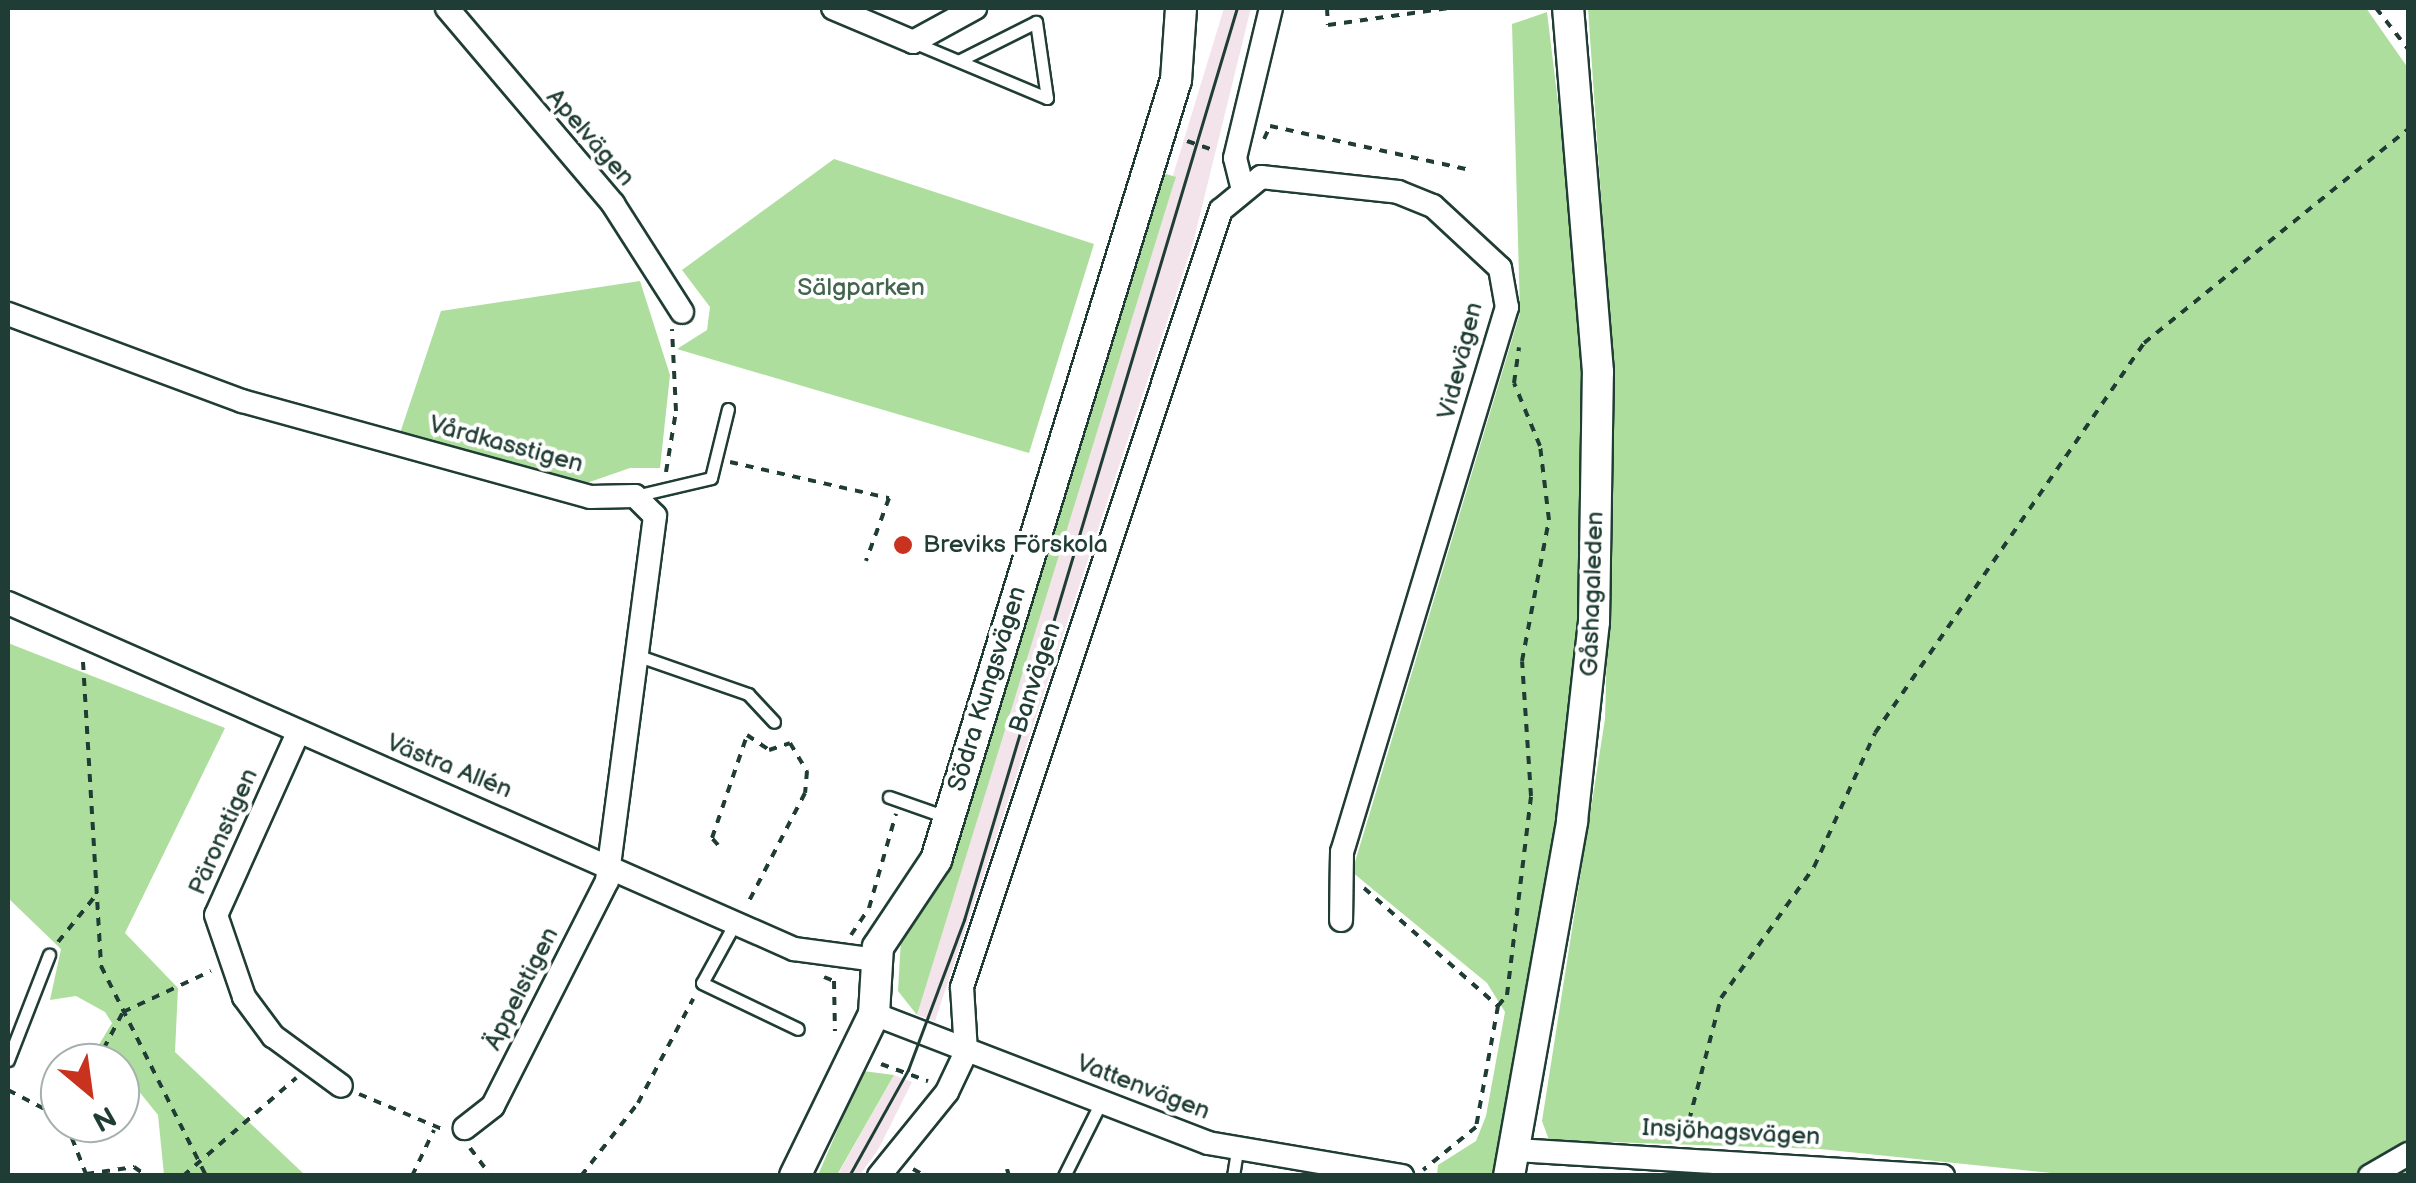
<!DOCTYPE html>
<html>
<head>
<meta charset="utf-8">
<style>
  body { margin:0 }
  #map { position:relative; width:2416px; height:1183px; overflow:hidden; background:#fff; font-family:"Balsamiq Sans",sans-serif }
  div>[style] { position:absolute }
  .built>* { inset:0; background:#f3e4ec }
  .green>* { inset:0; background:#aede9d }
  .path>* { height:4px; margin-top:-2px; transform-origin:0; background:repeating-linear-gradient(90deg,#1f3d34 0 8px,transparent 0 16px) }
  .roads { filter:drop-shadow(2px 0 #1f3d34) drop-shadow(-2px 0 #1f3d34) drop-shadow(0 2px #1f3d34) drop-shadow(0 -2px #1f3d34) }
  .lane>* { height:11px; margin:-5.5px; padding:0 5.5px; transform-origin:5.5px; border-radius:5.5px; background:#fff }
  .street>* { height:22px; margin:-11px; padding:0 11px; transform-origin:11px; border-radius:11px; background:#fff }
  .secondary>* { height:30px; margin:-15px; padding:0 15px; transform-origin:15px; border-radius:15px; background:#fff }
  .tram>* { height:2.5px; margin:-1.25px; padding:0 1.25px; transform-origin:1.25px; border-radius:1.25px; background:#1f3d34 }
  .dots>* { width:28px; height:28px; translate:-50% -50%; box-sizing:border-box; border:5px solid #fff; border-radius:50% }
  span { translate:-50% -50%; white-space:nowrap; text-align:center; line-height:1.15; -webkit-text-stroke:8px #fff; paint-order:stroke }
  .street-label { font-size:25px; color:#1f3d34 }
  .park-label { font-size:25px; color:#43654e }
  .poi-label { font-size:25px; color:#1f3d34 }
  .left { translate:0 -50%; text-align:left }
  .frame { position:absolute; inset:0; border:10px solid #1f3d34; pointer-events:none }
  .north { position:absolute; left:40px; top:1043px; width:100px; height:100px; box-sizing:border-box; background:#fff; border:2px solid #a5b1ae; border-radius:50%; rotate:151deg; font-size:28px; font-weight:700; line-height:40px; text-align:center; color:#1f3d34 }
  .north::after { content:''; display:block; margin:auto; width:35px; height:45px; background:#c8321e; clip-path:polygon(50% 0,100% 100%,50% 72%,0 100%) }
</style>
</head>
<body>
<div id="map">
  <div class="built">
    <i style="clip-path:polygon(1224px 8px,1251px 8px,1193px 243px,935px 1021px,917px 1015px)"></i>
    <i style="clip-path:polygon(894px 1075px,912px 1082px,879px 1148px,860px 1175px,837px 1176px)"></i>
  </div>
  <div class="green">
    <i style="clip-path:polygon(1588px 8px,2366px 8px,2408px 68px,2408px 1175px,2080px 1176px,1820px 1149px,1549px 1140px,1542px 1121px,1605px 719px,1614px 385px)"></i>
    <i style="clip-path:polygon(1547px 12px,1577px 259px,1583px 407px,1580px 600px,1563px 779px,1494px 1175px,1437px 1175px,1438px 1165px,1476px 1141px,1486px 1116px,1505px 1012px,1487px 983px,1352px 872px,1520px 313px,1512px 24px)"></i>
    <i style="clip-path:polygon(834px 159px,1094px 244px,1029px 453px,677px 349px,707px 330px,710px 307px,682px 270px)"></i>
    <i style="clip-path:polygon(1163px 173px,1176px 177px,1172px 189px,917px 1015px,898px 991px,901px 939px)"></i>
    <i style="clip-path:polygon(640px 281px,670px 375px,660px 468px,630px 468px,581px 485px,400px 433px,441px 311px)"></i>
    <i style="clip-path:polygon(8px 643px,225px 728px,125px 933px,178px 988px,175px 1052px,305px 1175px,164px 1175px,158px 1115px,133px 1084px,120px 1083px,120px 1063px,88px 1063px,112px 1023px,105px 1012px,76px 996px,50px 1000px,61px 949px,8px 898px)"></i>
    <i style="clip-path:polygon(863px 1071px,894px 1075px,837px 1175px,818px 1175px)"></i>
  </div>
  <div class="path">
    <i style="left:1327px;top:8px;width:17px;rotate:87deg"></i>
    <i style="left:1328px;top:25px;width:122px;rotate:-8deg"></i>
    <i style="left:2376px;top:8px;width:52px;rotate:52deg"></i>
    <i style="left:1264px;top:139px;width:14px;rotate:-65deg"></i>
    <i style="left:1270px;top:126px;width:205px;rotate:12.4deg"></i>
    <i style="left:1187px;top:141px;width:31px;rotate:19deg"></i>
    <i style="left:730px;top:462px;width:163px;rotate:12.8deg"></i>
    <i style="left:889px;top:498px;width:67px;rotate:110.1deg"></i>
    <i style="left:666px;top:472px;width:62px;rotate:-80.7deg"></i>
    <i style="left:676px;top:411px;width:82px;rotate:-92.8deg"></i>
    <i style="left:83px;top:662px;width:305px;rotate:86.6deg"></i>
    <i style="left:101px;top:966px;width:235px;rotate:63.4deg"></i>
    <i style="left:718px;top:845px;width:9px;rotate:-131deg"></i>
    <i style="left:712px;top:838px;width:109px;rotate:-71.2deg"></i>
    <i style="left:747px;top:735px;width:27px;rotate:34deg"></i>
    <i style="left:769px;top:750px;width:22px;rotate:-18deg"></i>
    <i style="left:790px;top:743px;width:33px;rotate:59deg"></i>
    <i style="left:807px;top:771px;width:22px;rotate:95deg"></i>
    <i style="left:805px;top:793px;width:126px;rotate:117.4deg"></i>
    <i style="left:1364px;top:888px;width:179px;rotate:41.4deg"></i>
    <i style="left:1498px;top:1006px;width:123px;rotate:100.3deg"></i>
    <i style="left:1476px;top:1127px;width:68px;rotate:140.9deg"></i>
    <i style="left:851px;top:935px;width:32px;rotate:-56deg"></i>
    <i style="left:869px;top:908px;width:98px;rotate:-74deg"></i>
    <i style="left:58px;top:942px;width:60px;rotate:-51deg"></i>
    <i style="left:824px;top:977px;width:11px;rotate:22deg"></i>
    <i style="left:834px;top:981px;width:50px;rotate:88.9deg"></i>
    <i style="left:1498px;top:1006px;width:14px;rotate:-51deg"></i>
    <i style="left:1507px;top:995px;width:200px;rotate:-83.1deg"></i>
    <i style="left:1531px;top:796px;width:135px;rotate:-93.8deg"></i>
    <i style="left:1522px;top:661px;width:144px;rotate:-79.2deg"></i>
    <i style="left:1549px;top:520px;width:75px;rotate:-96.9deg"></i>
    <i style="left:1540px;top:446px;width:68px;rotate:-112.4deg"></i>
    <i style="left:1514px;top:383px;width:36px;rotate:-82deg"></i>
    <i style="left:96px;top:1063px;width:58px;rotate:-62.1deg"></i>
    <i style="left:123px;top:1012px;width:97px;rotate:-25deg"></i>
    <i style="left:881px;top:1064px;width:50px;rotate:19.9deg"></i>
    <i style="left:8px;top:1090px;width:59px;rotate:27.4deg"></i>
    <i style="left:359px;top:1094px;width:90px;rotate:22.9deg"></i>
    <i style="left:66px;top:1123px;width:55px;rotate:68.6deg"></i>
    <i style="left:86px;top:1174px;width:49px;rotate:-8.3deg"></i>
    <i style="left:134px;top:1167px;width:16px;rotate:35deg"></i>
    <i style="left:1685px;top:1136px;width:143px;rotate:-75.4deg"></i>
    <i style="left:1721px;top:998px;width:161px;rotate:-54.6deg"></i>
    <i style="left:1814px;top:867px;width:147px;rotate:-65.5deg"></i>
    <i style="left:1875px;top:733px;width:474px;rotate:-55.4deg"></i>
    <i style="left:2144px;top:343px;width:340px;rotate:-39deg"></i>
    <i style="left:470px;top:1148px;width:35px;rotate:53deg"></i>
    <i style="left:913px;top:1169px;width:14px;rotate:30deg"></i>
    <i style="left:1007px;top:1169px;width:7px;rotate:74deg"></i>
    <i style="left:183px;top:1176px;width:150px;rotate:-40.9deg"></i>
    <i style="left:412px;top:1176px;width:51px;rotate:-64.4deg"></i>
    <i style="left:581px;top:1176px;width:93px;rotate:-52deg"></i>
    <i style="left:638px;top:1103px;width:118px;rotate:-62.1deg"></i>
  </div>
  <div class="roads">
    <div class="lane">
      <i style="left:913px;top:42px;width:145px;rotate:22.7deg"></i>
      <i style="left:1047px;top:98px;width:77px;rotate:-98.2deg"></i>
      <i style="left:1036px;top:22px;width:85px;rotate:153.4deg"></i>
      <i style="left:635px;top:496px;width:78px;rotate:-13.3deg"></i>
      <i style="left:711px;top:478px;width:71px;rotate:-76.2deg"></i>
      <i style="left:636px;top:655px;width:119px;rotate:19.2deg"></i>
      <i style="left:748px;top:694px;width:38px;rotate:47deg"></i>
      <i style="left:889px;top:797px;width:64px;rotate:19.3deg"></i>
      <i style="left:735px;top:923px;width:68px;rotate:118.8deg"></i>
      <i style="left:702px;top:983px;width:106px;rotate:25.6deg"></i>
      <i style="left:8px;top:1060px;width:113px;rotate:-68.7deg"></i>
      <i style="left:1064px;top:1176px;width:83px;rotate:-63.4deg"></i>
      <i style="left:1233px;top:1176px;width:26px;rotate:-81deg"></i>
    </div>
    <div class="street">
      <i style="left:447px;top:8px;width:257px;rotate:49.7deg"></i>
      <i style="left:613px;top:204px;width:128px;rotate:57.4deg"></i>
      <i style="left:833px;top:8px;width:87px;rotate:23deg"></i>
      <i style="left:913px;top:42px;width:71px;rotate:-28.7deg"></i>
      <i style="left:1242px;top:186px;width:29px;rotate:-104deg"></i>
      <i style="left:1235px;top:158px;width:154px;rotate:-76.5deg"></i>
      <i style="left:8px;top:314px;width:250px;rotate:20.4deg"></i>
      <i style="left:242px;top:401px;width:361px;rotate:15.4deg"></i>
      <i style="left:590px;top:497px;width:45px;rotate:-1.3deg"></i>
      <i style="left:635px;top:496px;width:28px;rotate:45deg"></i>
      <i style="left:655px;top:516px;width:368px;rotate:97.5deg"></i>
      <i style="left:607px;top:881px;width:252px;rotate:116.9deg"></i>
      <i style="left:493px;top:1106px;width:36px;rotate:142deg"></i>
      <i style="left:8px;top:603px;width:859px;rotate:23.76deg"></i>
      <i style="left:794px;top:949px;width:83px;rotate:7.6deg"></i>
      <i style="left:297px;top:735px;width:197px;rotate:114.2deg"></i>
      <i style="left:216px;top:915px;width:87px;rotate:71.1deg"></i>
      <i style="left:244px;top:997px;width:49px;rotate:53.4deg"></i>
      <i style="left:273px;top:1036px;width:84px;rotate:36.3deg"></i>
      <i style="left:874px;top:1014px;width:358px;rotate:21.1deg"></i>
      <i style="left:1208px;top:1143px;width:197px;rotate:9.7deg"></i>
      <i style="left:1516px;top:1150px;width:428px;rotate:3.5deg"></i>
      <i style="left:879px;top:1176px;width:108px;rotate:-51deg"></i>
      <i style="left:947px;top:1092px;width:44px;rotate:-64.6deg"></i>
      <i style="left:966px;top:1052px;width:65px;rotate:-93.5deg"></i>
      <i style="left:962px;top:987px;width:819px;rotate:-71.57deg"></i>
      <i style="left:1221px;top:210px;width:52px;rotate:-39.5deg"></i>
      <i style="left:1261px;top:177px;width:138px;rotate:6.2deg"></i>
      <i style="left:1398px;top:192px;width:38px;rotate:22deg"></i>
      <i style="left:1433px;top:206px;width:91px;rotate:42.8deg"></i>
      <i style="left:1500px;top:268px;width:40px;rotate:80deg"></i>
      <i style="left:1507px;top:307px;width:569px;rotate:106.84deg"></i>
      <i style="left:1342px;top:852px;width:68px;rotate:90.8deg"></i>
      <i style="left:2370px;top:1176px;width:44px;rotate:-30.1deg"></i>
    </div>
    <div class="secondary">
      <i style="left:795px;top:1176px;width:180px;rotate:-64deg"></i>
      <i style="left:874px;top:1014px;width:67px;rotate:-86.6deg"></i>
      <i style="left:878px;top:947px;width:105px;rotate:-56.3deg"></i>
      <i style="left:936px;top:860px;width:816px;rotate:-72.9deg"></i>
      <i style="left:1176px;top:80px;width:72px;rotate:-86deg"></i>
      <i style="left:1509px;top:1176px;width:361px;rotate:-79.9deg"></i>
      <i style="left:1572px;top:821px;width:200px;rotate:-83.7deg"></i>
      <i style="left:1594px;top:622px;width:250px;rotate:-89.1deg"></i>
      <i style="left:1598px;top:372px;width:365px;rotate:-94.7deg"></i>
    </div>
  </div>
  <div class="tram">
    <i style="left:849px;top:1176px;width:121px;rotate:-60.9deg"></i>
    <i style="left:908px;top:1070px;width:160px;rotate:-69.5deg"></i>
    <i style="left:964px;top:920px;width:952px;rotate:-73.34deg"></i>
  </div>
  <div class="dots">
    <i style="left:903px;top:545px;background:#c8321e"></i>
  </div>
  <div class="street-label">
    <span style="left:590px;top:138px;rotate:49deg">Apelvägen</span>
    <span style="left:1461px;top:361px;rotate:-76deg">Videvägen</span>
    <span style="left:506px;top:445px;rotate:15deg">Vårdkasstigen</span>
    <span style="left:1593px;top:594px;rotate:-88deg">Gåshagaleden</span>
    <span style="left:1036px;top:678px;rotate:-72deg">Banvägen</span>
    <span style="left:988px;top:689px;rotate:-73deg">Södra Kungsvägen</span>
    <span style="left:449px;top:767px;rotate:22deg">Västra Allén</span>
    <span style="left:224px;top:832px;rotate:-66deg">Päronstigen</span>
    <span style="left:522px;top:989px;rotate:-63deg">Äppelstigen</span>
    <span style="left:1143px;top:1088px;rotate:21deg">Vattenvägen</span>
    <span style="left:1731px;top:1133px;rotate:3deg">Insjöhagsvägen</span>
  </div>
  <div class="park-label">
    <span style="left:861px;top:288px">Sälgparken</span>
  </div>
  <div class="poi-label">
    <span class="left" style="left:923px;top:545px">Breviks Förskola</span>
  </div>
  <div class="frame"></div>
  <div class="north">N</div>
</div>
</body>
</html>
